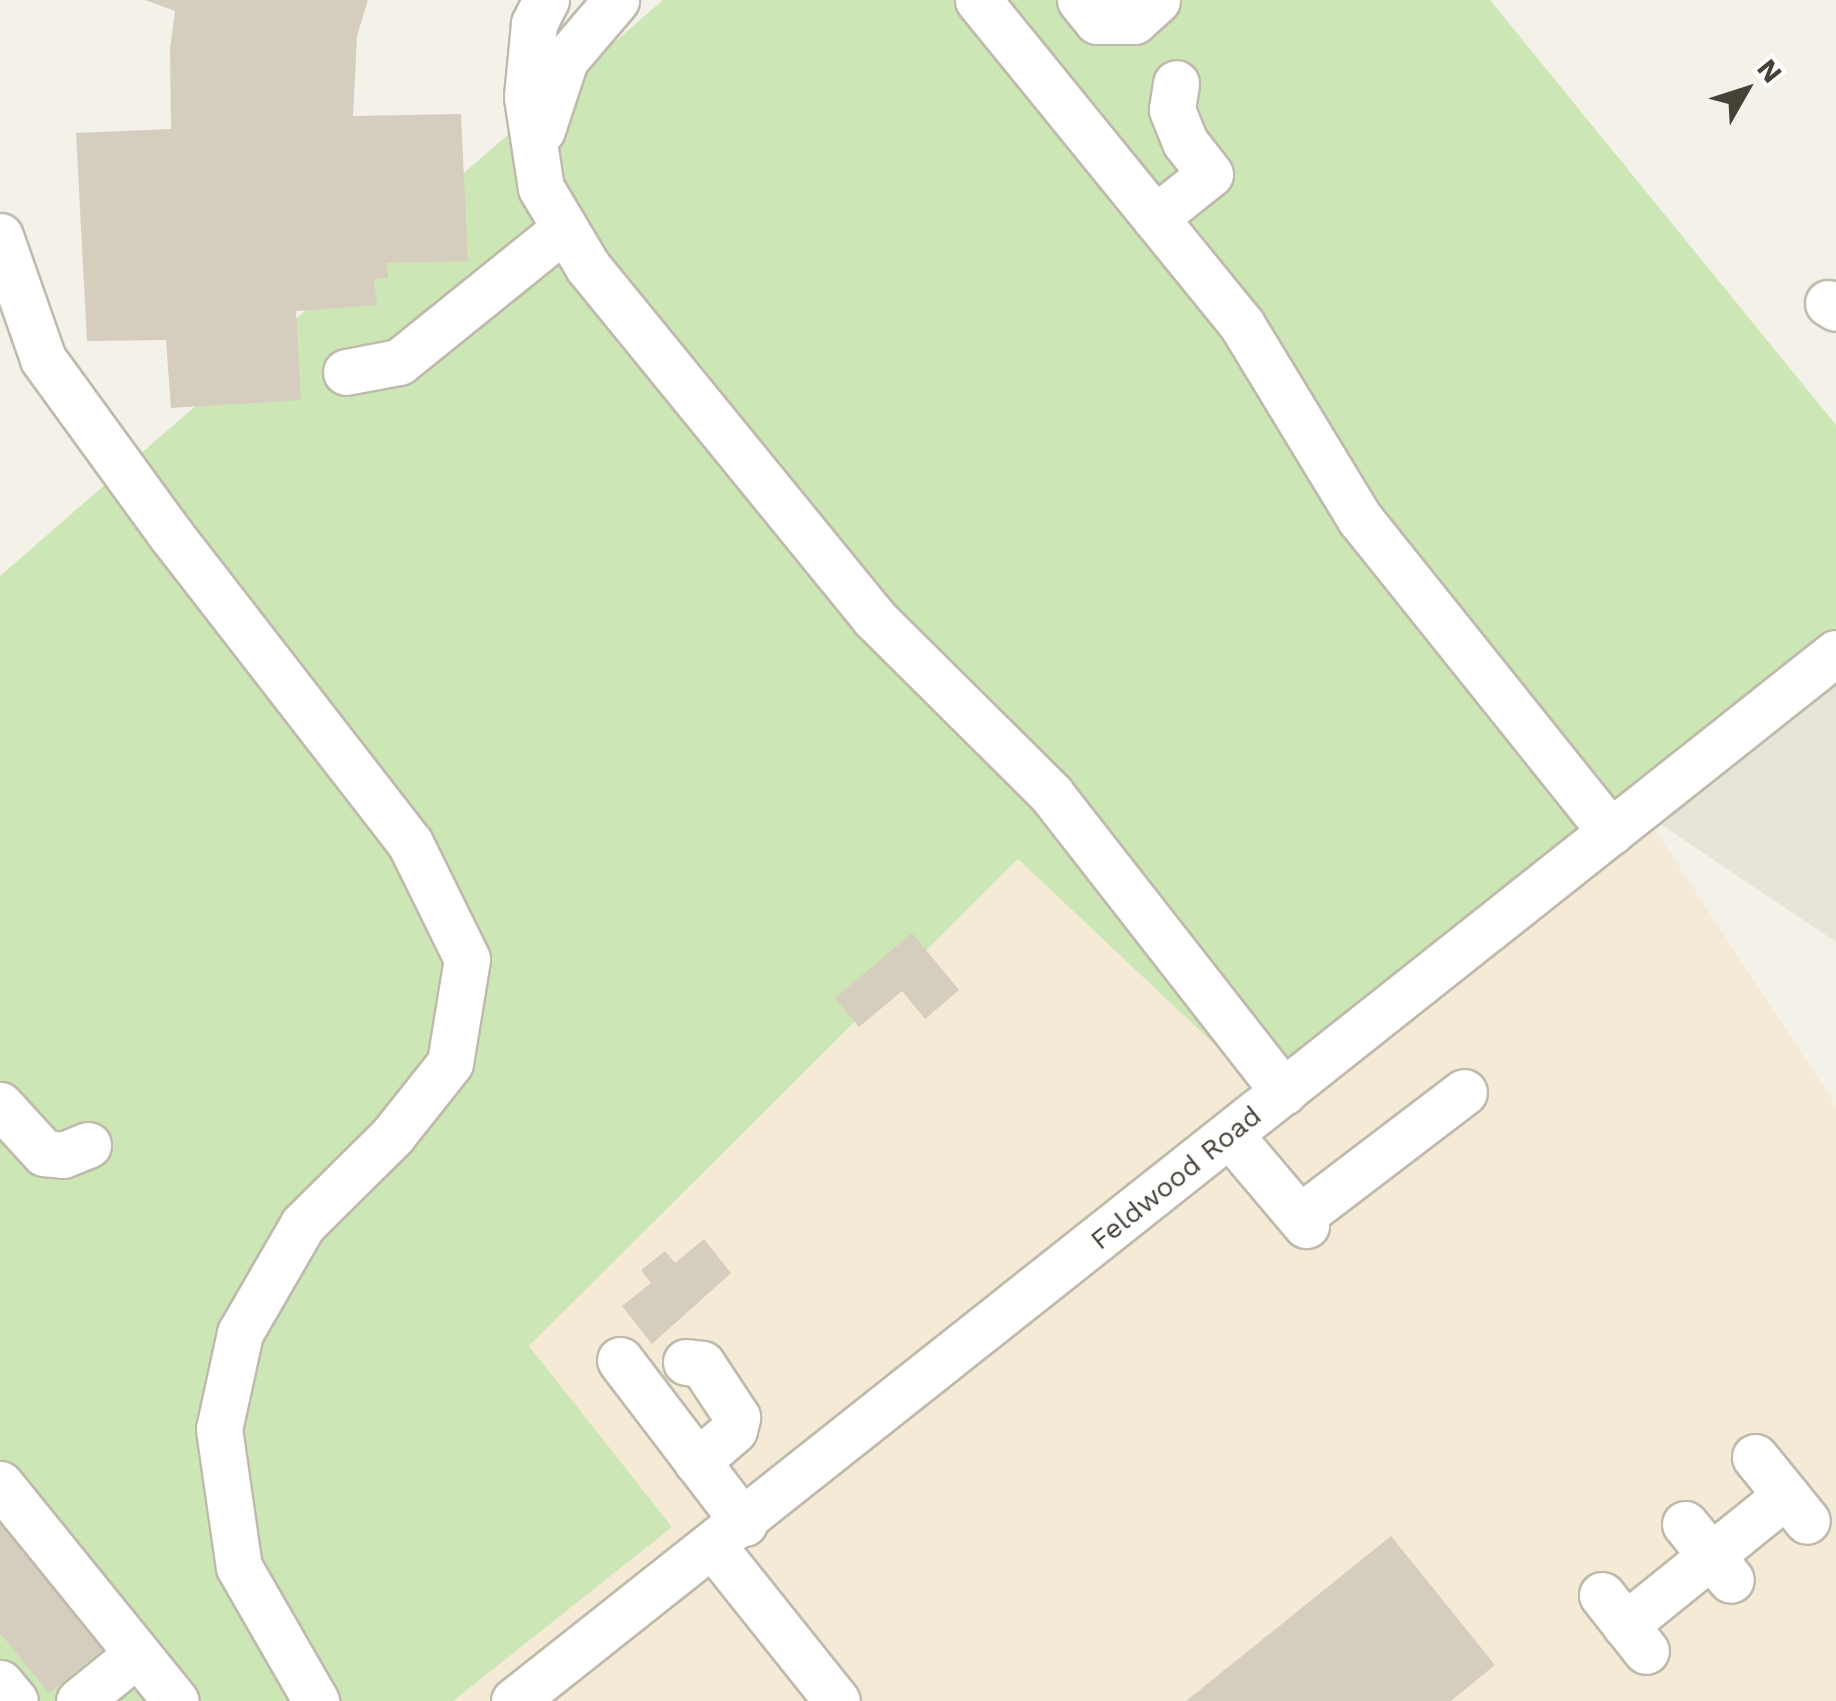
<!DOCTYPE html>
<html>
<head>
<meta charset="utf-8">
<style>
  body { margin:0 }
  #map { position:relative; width:1836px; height:1701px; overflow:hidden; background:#f4f1e9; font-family:"Work Sans",sans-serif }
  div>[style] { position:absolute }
  .residential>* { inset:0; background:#e7e4d8 }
  .commercial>* { inset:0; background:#f4ead6 }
  .green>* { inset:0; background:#cce6b5 }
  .building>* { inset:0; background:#d5cebf }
  .roads { filter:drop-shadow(2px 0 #bfbaac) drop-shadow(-2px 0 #bfbaac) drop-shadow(0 2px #bfbaac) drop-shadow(0 -2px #bfbaac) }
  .minor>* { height:45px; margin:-22.5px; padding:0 22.5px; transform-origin:22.5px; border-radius:22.5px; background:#fff }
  span { translate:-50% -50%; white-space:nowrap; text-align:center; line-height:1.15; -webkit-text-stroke:9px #fff; paint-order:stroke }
  .street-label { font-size:28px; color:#474238 }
  .north { position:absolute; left:1696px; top:40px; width:100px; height:100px; -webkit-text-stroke:8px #fff; paint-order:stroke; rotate:51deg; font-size:28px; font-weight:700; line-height:40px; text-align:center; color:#474238 }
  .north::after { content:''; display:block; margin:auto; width:35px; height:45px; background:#474238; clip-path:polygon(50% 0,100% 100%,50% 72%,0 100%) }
</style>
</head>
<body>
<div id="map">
  <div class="residential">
    <i style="clip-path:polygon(1836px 656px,1836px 942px,1644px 813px)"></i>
  </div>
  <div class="commercial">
    <i style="clip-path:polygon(1644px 813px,1836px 1106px,1836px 1701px,453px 1701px,671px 1527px,529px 1346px,1018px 859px,1265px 1092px)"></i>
  </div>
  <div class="green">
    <i style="clip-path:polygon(663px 0,1490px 0,1836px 425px,1836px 656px,1265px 1092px,1018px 859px,529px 1346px,672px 1527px,453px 1701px,0 1701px,0 576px)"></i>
  </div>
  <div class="building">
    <i style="clip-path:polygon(145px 0,368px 0,357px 36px,353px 116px,461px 114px,468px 261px,387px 263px,388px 278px,374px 279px,377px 305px,296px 311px,301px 400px,171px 408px,166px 340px,87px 341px,76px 133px,171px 129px,170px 49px,175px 11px)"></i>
    <i style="clip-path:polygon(912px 933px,959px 990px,925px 1019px,902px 991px,859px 1027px,835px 998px)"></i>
    <i style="clip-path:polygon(704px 1239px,731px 1273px,652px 1344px,622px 1306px,651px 1283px,641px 1270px,665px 1251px,675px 1263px)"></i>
    <i style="clip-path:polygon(0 1522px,104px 1648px,49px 1693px,0 1633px)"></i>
    <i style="clip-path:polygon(1391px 1536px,1495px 1665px,1451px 1701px,1186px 1701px)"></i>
  </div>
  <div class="roads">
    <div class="minor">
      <i style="left:546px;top:0;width:27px;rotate:117deg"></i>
      <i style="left:534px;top:24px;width:73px;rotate:95.5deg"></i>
      <i style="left:527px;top:97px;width:92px;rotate:81.3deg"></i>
      <i style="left:541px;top:188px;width:92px;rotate:59.3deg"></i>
      <i style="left:588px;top:267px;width:453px;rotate:50.8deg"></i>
      <i style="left:874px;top:618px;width:250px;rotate:44.8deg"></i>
      <i style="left:1051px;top:794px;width:378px;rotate:52deg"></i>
      <i style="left:978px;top:0;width:419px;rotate:50.9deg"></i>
      <i style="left:1242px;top:325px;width:227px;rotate:58.7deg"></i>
      <i style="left:1360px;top:519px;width:401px;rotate:51.3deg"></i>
      <i style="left:1080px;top:0;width:27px;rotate:51deg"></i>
      <i style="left:1097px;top:21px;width:37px"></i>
      <i style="left:1134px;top:21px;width:31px;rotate:-42deg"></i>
      <i style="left:542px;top:130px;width:74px;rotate:-71.8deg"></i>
      <i style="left:565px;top:60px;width:79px;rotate:-49.6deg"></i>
      <i style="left:1155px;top:218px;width:70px;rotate:-38.7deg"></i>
      <i style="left:1210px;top:174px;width:41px;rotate:-128deg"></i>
      <i style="left:1185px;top:142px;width:35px;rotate:-112deg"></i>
      <i style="left:1172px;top:109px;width:26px;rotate:-81deg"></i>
      <i style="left:0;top:236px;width:130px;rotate:70.7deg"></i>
      <i style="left:43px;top:359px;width:218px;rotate:54deg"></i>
      <i style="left:171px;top:535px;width:390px;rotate:52.2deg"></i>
      <i style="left:410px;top:843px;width:129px;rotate:63.8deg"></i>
      <i style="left:467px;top:959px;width:105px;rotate:99.3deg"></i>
      <i style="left:450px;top:1063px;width:92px;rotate:128.4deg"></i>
      <i style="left:393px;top:1135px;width:127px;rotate:135.3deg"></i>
      <i style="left:303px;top:1224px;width:126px;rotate:120deg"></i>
      <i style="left:240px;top:1333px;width:98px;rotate:102.3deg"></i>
      <i style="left:219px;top:1429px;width:139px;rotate:81.8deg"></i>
      <i style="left:239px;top:1567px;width:155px;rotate:60.1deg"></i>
      <i style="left:1828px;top:303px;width:9px;rotate:32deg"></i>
      <i style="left:346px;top:372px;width:54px;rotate:-10.7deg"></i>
      <i style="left:399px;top:362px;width:213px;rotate:-38.9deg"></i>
      <i style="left:0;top:1105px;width:65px;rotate:47.5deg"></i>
      <i style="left:44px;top:1153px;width:19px;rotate:6deg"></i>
      <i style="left:63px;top:1155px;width:27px;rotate:-22deg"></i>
      <i style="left:1230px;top:1135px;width:118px;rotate:49.8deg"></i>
      <i style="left:1300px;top:1217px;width:206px;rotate:-37.3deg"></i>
      <i style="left:620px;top:1360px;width:205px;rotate:52.7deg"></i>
      <i style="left:686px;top:1362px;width:16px;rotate:7deg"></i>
      <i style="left:702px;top:1364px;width:64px;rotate:56.6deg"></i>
      <i style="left:737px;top:1417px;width:13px;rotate:103deg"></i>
      <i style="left:734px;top:1430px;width:49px;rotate:139.1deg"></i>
      <i style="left:1755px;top:1457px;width:82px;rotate:50.9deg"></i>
      <i style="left:0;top:1484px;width:279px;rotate:51deg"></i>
      <i style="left:1685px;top:1524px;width:72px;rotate:50.6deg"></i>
      <i style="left:714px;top:1547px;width:197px;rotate:51.4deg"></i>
      <i style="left:1602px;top:1595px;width:71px;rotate:51.8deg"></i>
      <i style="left:1625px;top:1625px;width:207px;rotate:-38.9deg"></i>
      <i style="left:0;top:1683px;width:23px;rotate:50deg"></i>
      <i style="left:79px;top:1701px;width:75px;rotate:-39deg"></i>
      <i style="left:514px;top:1701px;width:1687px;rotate:-38.41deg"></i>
    </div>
  </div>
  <div class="street-label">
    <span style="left:1176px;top:1178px;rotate:-39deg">Feldwood Road</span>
  </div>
  <div class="north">N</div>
</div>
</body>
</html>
